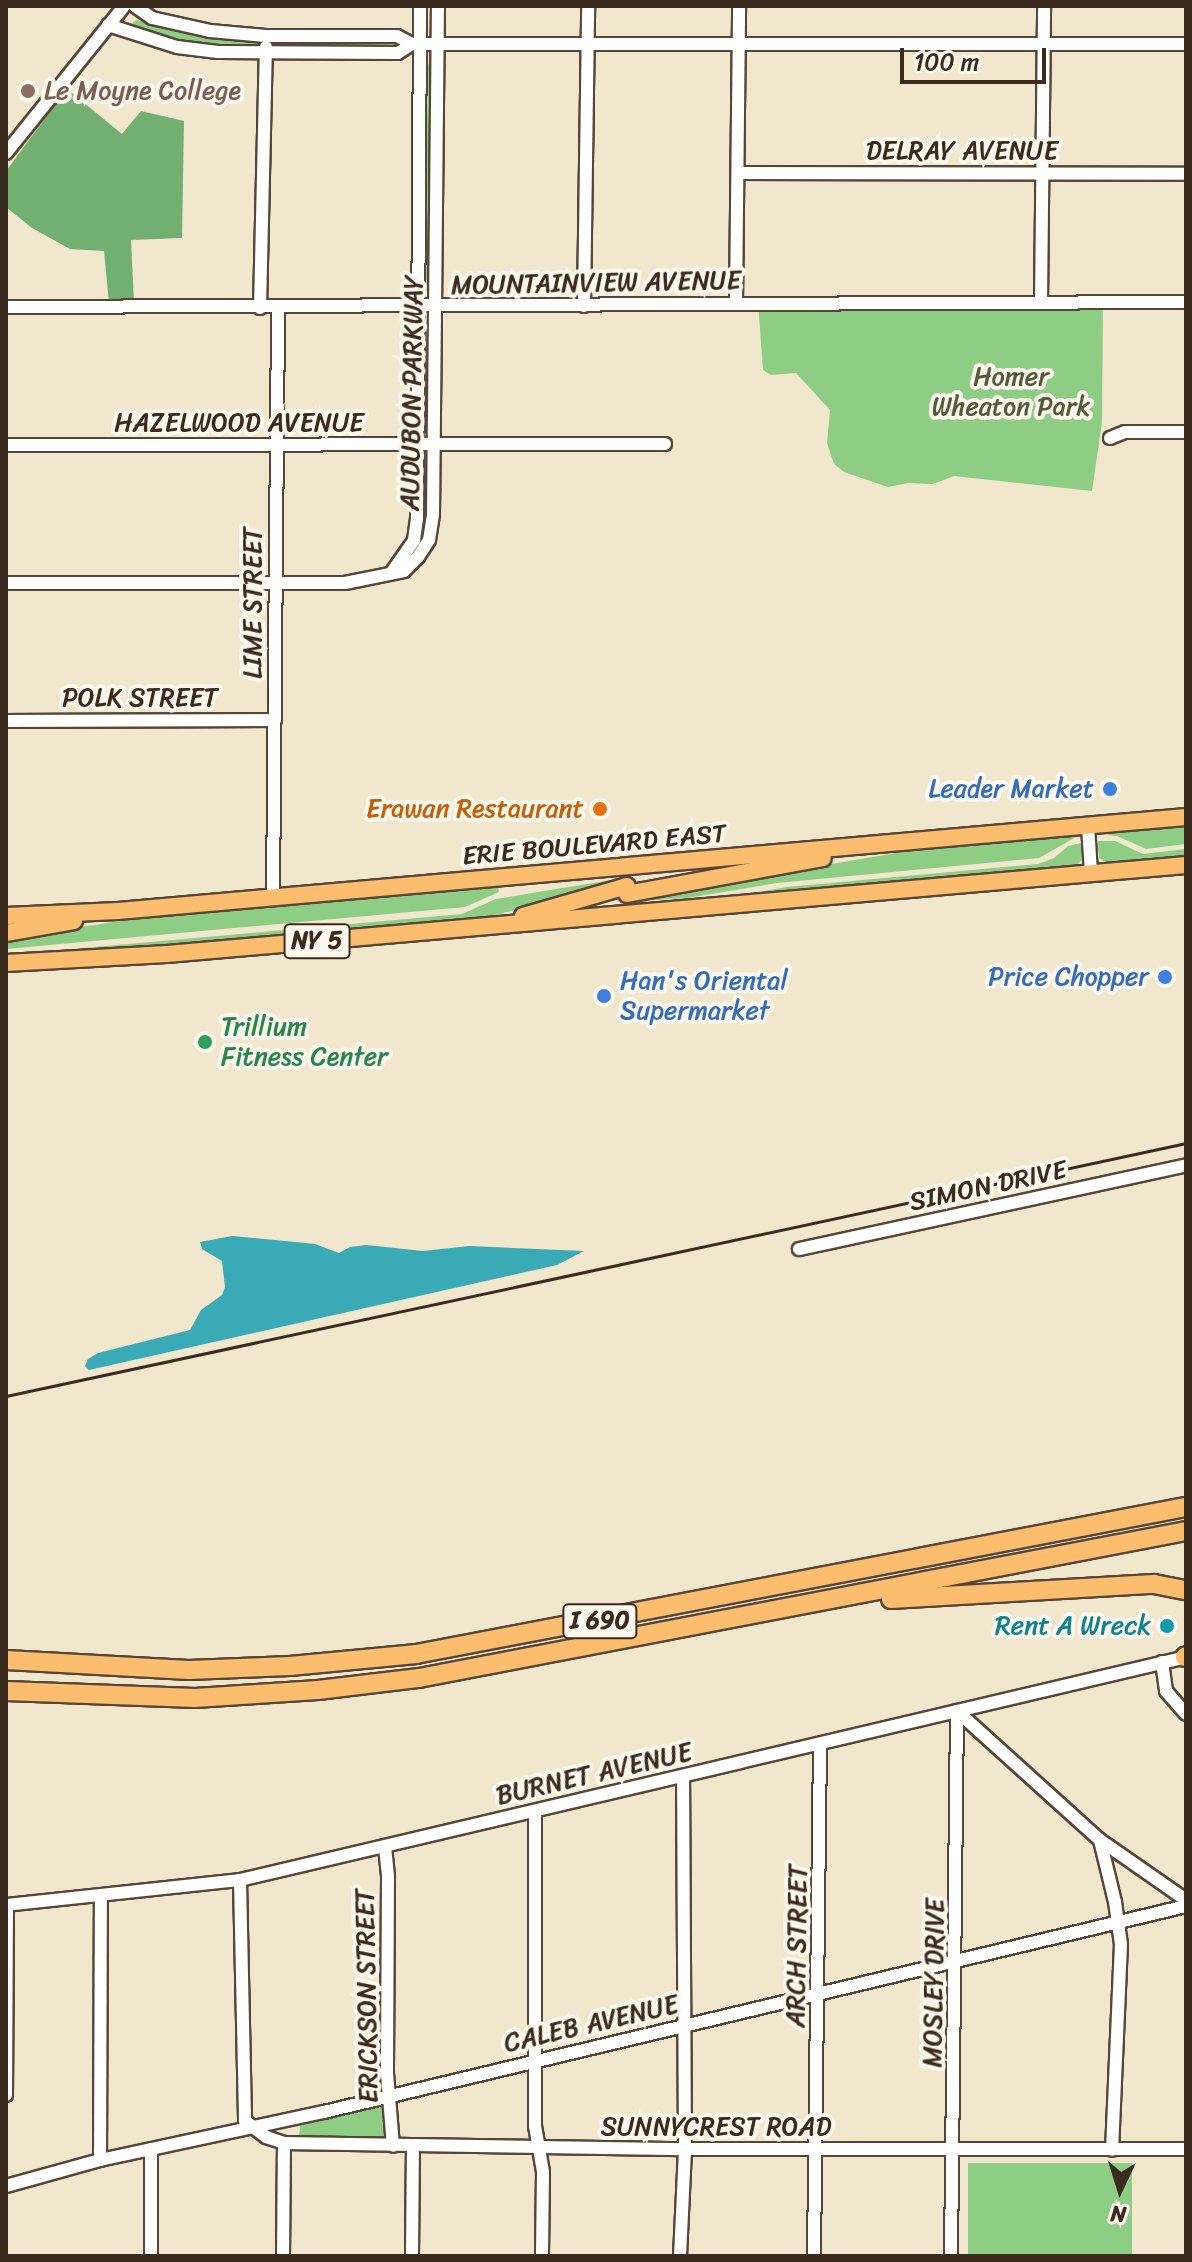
<!DOCTYPE html>
<html>
<head>
<meta charset="utf-8">
<style>
  body { margin:0 }
  #map { position:relative; width:1192px; height:2262px; overflow:hidden; background:#f1e7cd; font-family:Sriracha,sans-serif }
  div>[style] { position:absolute }
  .green>* { inset:0; background:#8ecd84; transform-origin:0 0 }
  .forest>* { inset:0; background:#72b072 }
  .water>* { inset:0; background:#3aabb6 }
  .roads { filter:drop-shadow(2px 0 #564638) drop-shadow(-2px 0 #564638) drop-shadow(0 2px #564638) drop-shadow(0 -2px #564638) }
  .minor>* { height:12px; margin:-6px; padding:0 6px; transform-origin:6px; border-radius:6px; background:#fff }
  .major>* { height:16px; margin:-8px; padding:0 8px; transform-origin:8px; border-radius:8px; background:#fcbd6f }
  .highway>* { height:18px; margin:-9px; padding:0 9px; transform-origin:9px; border-radius:9px; background:#fcbd6f }
  .rail>* { height:3px; margin:-1.5px; padding:0 1.5px; transform-origin:1.5px; border-radius:1.5px; background:#3b2a1e }
  .dots>* { width:22px; height:22px; translate:-50% -50%; box-sizing:border-box; border:4px solid #fbf7ec; border-radius:50% }
  span { translate:-50% -50%; white-space:nowrap; text-align:center; line-height:1.15; -webkit-text-stroke:8px #fbf7ec; paint-order:stroke }
  .shield-label span { padding:2px 6px; background:#fbf7ec; border:2px solid; border-radius:6px; -webkit-text-stroke-width:0 }
  .shield-label { font-size:24px; color:#3b2a1e; font-weight:700 }
  .education-label { font-size:26px; color:#785e54 }
  .left { translate:0 -50%; text-align:left }
  .street-label { font-size:26px; color:#3b2a1e }
  .park-label { font-size:26px; color:#545b3d }
  .shop-label { font-size:26px; color:#366cbe }
  .right { translate:-100% -50%; text-align:right }
  .food-label { font-size:26px; color:#c56008 }
  .leisure-label { font-size:26px; color:#27864d }
  .culture-label { font-size:26px; color:#0d838f }
  .frame { position:absolute; inset:0; border:8px solid #3b2a1e; pointer-events:none }
  .north { position:absolute; left:1080px; top:2150px; width:80px; height:80px; -webkit-text-stroke:6px #fbf7ec; paint-order:stroke; rotate:184deg; font-size:22px; font-weight:700; line-height:32px; text-align:center; color:#3b2a1e }
  .north::after { content:''; display:block; margin:auto; width:28px; height:36px; background:#3b2a1e; clip-path:polygon(50% 0,100% 100%,50% 72%,0 100%) }
  .scale { position:absolute; left:900px; top:48px; width:146px; height:36px; box-sizing:border-box; border:4px solid #3b2a1e; border-top:0; padding-left:10px; font-size:24px; line-height:28px; white-space:nowrap; color:#3b2a1e; -webkit-text-stroke:6px #fbf7ec; paint-order:stroke }
</style>
</head>
<body>
<div id="map">
  <div class="green">
    <i style="clip-path:polygon(137px 20px,179px 32px,253px 40px,258px 45px,253px 50px,187px 44px,132px 28px,133px 22px)"></i>
    <i style="clip-path:polygon(277px 41px,405px 42px,407px 47px,279px 49px)"></i>
    <i style="clip-path:polygon(428px 64px,432px 66px,427px 294px,424px 291px)"></i>
    <i style="clip-path:polygon(758px 303px,1103px 303px,1102px 422px,1092px 491px,954px 476px,933px 484px,908px 483px,888px 487px,844px 472px,834px 464px,827px 443px,830px 410px,796px 373px,771px 375px,763px 370px)"></i>
    <i style="clip-path:polygon(425px 322px,430px 322px,430px 431px,427px 432px,423px 429px)"></i>
    <i style="clip-path:polygon(1186px 826px,1186px 844px,1146px 849px,1117px 836px,1103px 834px)"></i>
    <i style="clip-path:polygon(1072px 836px,1076px 837px,1039px 858px,777px 883px,687px 898px,654px 900px,648px 895px,908px 851px)"></i>
    <i style="clip-path:polygon(1098px 841px,1115px 841px,1143px 854px,1186px 849px,1186px 856px,1107px 863px,1099px 858px)"></i>
    <i style="clip-path:polygon(1081px 843px,1082px 860px,1074px 867px,800px 890px,727px 900px,640px 907px,638px 903px,637px 898px,642px 896px,649px 904px,700px 902px,787px 887px,1038px 864px,1054px 858px,1068px 846px)"></i>
    <i style="clip-path:polygon(611px 880px,612px 886px,479px 919px,6px 960px,6px 955px,462px 914px,496px 899px)"></i>
    <i style="clip-path:polygon(498px 887px,499px 892px,465px 907px,6px 949px,6px 938px,134px 919px)"></i>
    <i style="clip-path:polygon(385px 2105px,387px 2139px,299px 2137px,300px 2126px)"></i>
    <i style="left:968px;top:2163px;width:164px;height:93px"></i>
  </div>
  <div class="forest">
    <i style="clip-path:polygon(67px 89px,122px 134px,141px 111px,184px 121px,182px 238px,131px 240px,134px 303px,109px 303px,104px 251px,70px 249px,32px 228px,6px 207px,6px 171px)"></i>
  </div>
  <div class="water">
    <i style="clip-path:polygon(232px 1236px,315px 1244px,339px 1253px,350px 1247px,366px 1245px,423px 1251px,469px 1246px,584px 1251px,557px 1265px,89px 1370px,85px 1366px,88px 1359px,98px 1353px,190px 1330px,201px 1310px,222px 1295px,225px 1287px,222px 1261px,202px 1249px,200px 1242px)"></i>
  </div>
  <div class="roads">
    <div class="minor">
      <i style="left:135px;top:6px;width:21px;rotate:35deg"></i>
      <i style="left:152px;top:18px;width:59px;rotate:12.6deg"></i>
      <i style="left:210px;top:31px;width:56px;rotate:5.1deg"></i>
      <i style="left:266px;top:36px;width:131px"></i>
      <i style="left:397px;top:36px;width:17px;rotate:28deg"></i>
      <i style="left:412px;top:44px;width:774px"></i>
      <i style="left:108px;top:25px;width:72px;rotate:17.7deg"></i>
      <i style="left:177px;top:47px;width:41px;rotate:7deg"></i>
      <i style="left:218px;top:52px;width:180px;rotate:0.3deg"></i>
      <i style="left:398px;top:53px;width:17px;rotate:-33deg"></i>
      <i style="left:6px;top:153px;width:189px;rotate:-51.2deg"></i>
      <i style="left:738px;top:173px;width:448px;rotate:0.1deg"></i>
      <i style="left:736px;top:303px;width:297px;rotate:-89.4deg"></i>
      <i style="left:1041px;top:303px;width:297px;rotate:-89.4deg"></i>
      <i style="left:584px;top:306px;width:300px;rotate:-89.2deg"></i>
      <i style="left:6px;top:307px;width:1180px;rotate:-0.24deg"></i>
      <i style="left:260px;top:308px;width:261px;rotate:-88.7deg"></i>
      <i style="left:1110px;top:438px;width:16px;rotate:-22deg"></i>
      <i style="left:1125px;top:432px;width:61px"></i>
      <i style="left:6px;top:445px;width:659px;rotate:-0.09deg"></i>
      <i style="left:392px;top:572px;width:39px;rotate:-55deg"></i>
      <i style="left:414px;top:540px;width:21px;rotate:-82deg"></i>
      <i style="left:417px;top:519px;width:513px;rotate:-89.66deg"></i>
      <i style="left:6px;top:583px;width:339px"></i>
      <i style="left:345px;top:583px;width:60px;rotate:-11.5deg"></i>
      <i style="left:404px;top:571px;width:20px;rotate:-45deg"></i>
      <i style="left:418px;top:557px;width:20px;rotate:-57deg"></i>
      <i style="left:429px;top:540px;width:26px;rotate:-81deg"></i>
      <i style="left:433px;top:514px;width:508px;rotate:-89.44deg"></i>
      <i style="left:6px;top:721px;width:269px;rotate:-0.2deg"></i>
      <i style="left:1088px;top:826px;width:47px;rotate:86.3deg"></i>
      <i style="left:273px;top:898px;width:590px;rotate:-89.51deg"></i>
      <i style="left:799px;top:1249px;width:396px;rotate:-12.2deg"></i>
      <i style="left:1162px;top:1662px;width:29px;rotate:82deg"></i>
      <i style="left:1166px;top:1691px;width:30px;rotate:49deg"></i>
      <i style="left:957px;top:1711px;width:193px;rotate:42.1deg"></i>
      <i style="left:1100px;top:1840px;width:64px;rotate:76.4deg"></i>
      <i style="left:1115px;top:1902px;width:42px;rotate:81.9deg"></i>
      <i style="left:1121px;top:1944px;width:206px;rotate:92.5deg"></i>
      <i style="left:535px;top:1811px;width:315px;rotate:90deg"></i>
      <i style="left:535px;top:2126px;width:47px;rotate:80.1deg"></i>
      <i style="left:543px;top:2172px;width:84px;rotate:90.7deg"></i>
      <i style="left:1100px;top:1840px;width:105px;rotate:34.9deg"></i>
      <i style="left:385px;top:1847px;width:30px;rotate:84deg"></i>
      <i style="left:388px;top:1877px;width:196px;rotate:90.3deg"></i>
      <i style="left:387px;top:2073px;width:73px;rotate:85.3deg"></i>
      <i style="left:240px;top:1880px;width:241px;rotate:88.8deg"></i>
      <i style="left:245px;top:2121px;width:26px;rotate:37deg"></i>
      <i style="left:266px;top:2137px;width:19px;rotate:18deg"></i>
      <i style="left:284px;top:2143px;width:401px;rotate:0.9deg"></i>
      <i style="left:685px;top:2149px;width:501px"></i>
      <i style="left:6px;top:1905px;width:235px;rotate:-6.1deg"></i>
      <i style="left:240px;top:1880px;width:972px;rotate:-13.26deg"></i>
      <i style="left:6px;top:2095px;width:190px;rotate:-89.7deg"></i>
      <i style="left:151px;top:2149px;width:107px;rotate:90deg"></i>
      <i style="left:100px;top:2160px;width:264px;rotate:-89.8deg"></i>
      <i style="left:6px;top:2186px;width:98px;rotate:-15.5deg"></i>
      <i style="left:100px;top:2160px;width:229px;rotate:-12.1deg"></i>
      <i style="left:324px;top:2112px;width:886px;rotate:-13.44deg"></i>
      <i style="left:283px;top:2256px;width:113px;rotate:-89.5deg"></i>
      <i style="left:412px;top:2256px;width:110px;rotate:-89.5deg"></i>
      <i style="left:680px;top:2256px;width:107px;rotate:-87.3deg"></i>
      <i style="left:685px;top:2149px;width:373px;rotate:-90.3deg"></i>
      <i style="left:814px;top:2256px;width:512px;rotate:-89.33deg"></i>
      <i style="left:951px;top:2256px;width:545px;rotate:-89.37deg"></i>
    </div>
    <div class="major">
      <i style="left:627px;top:894px;width:199px;rotate:-10.4deg"></i>
      <i style="left:6px;top:916px;width:112px;rotate:-2.6deg"></i>
      <i style="left:118px;top:911px;width:1072px;rotate:-5.03deg"></i>
      <i style="left:523px;top:916px;width:108px;rotate:-16.1deg"></i>
      <i style="left:6px;top:933px;width:69px;rotate:-10deg"></i>
      <i style="left:6px;top:963px;width:161px;rotate:-3.2deg"></i>
      <i style="left:167px;top:954px;width:1023px;rotate:-4.99deg"></i>
    </div>
    <div class="highway">
      <i style="left:891px;top:1599px;width:263px;rotate:-3.3deg"></i>
      <i style="left:1154px;top:1584px;width:33px;rotate:11deg"></i>
      <i style="left:1185px;top:1657px;width:1px;rotate:-45deg"></i>
      <i style="left:6px;top:1660px;width:183px;rotate:3.1deg"></i>
      <i style="left:189px;top:1670px;width:101px;rotate:-2.3deg"></i>
      <i style="left:290px;top:1666px;width:127px;rotate:-5.4deg"></i>
      <i style="left:416px;top:1654px;width:784px;rotate:-10.81deg"></i>
      <i style="left:6px;top:1691px;width:189px;rotate:2.1deg"></i>
      <i style="left:195px;top:1698px;width:123px;rotate:-3.7deg"></i>
      <i style="left:318px;top:1690px;width:102px;rotate:-6.8deg"></i>
      <i style="left:419px;top:1678px;width:781px;rotate:-10.85deg"></i>
    </div>
  </div>
  <div class="rail">
    <i style="left:6px;top:1396px;width:1207px;rotate:-12.1deg"></i>
  </div>
  <div class="dots">
    <i style="left:28px;top:91px;background:#8d6e63"></i>
    <i style="left:1110px;top:789px;background:#3f7fe0"></i>
    <i style="left:600px;top:809px;background:#e8710a"></i>
    <i style="left:1165px;top:977px;background:#3f7fe0"></i>
    <i style="left:604px;top:996px;background:#3f7fe0"></i>
    <i style="left:205px;top:1042px;background:#2e9e5b"></i>
    <i style="left:1167px;top:1626px;background:#0f9aa8"></i>
  </div>
  <div class="shield-label">
    <span style="left:317px;top:941px">NY 5</span>
    <span style="left:600px;top:1621px">I 690</span>
  </div>
  <div class="education-label">
    <span class="left" style="left:44px;top:91px">Le Moyne College</span>
  </div>
  <div class="street-label">
    <span style="left:962px;top:151px">DELRAY AVENUE</span>
    <span style="left:596px;top:283px;rotate:-1deg">MOUNTAINVIEW AVENUE</span>
    <span style="left:412px;top:393px;rotate:-89deg">AUDUBON PARKWAY</span>
    <span style="left:239px;top:423px">HAZELWOOD AVENUE</span>
    <span style="left:253px;top:603px;rotate:-90deg">LIME STREET</span>
    <span style="left:140px;top:698px">POLK STREET</span>
    <span style="left:594px;top:845px;rotate:-5deg">ERIE BOULEVARD EAST</span>
    <span style="left:988px;top:1186px;rotate:-12deg">SIMON DRIVE</span>
    <span style="left:594px;top:1774px;rotate:-13deg">BURNET AVENUE</span>
    <span style="left:797px;top:1946px;rotate:-89deg">ARCH STREET</span>
    <span style="left:934px;top:1983px;rotate:-89deg">MOSLEY DRIVE</span>
    <span style="left:367px;top:1996px;rotate:-91deg">ERICKSON STREET</span>
    <span style="left:591px;top:2024px;rotate:-13deg">CALEB AVENUE</span>
    <span style="left:716px;top:2127px">SUNNYCREST ROAD</span>
  </div>
  <div class="park-label">
    <span style="left:1011px;top:392px">Homer<br>Wheaton Park</span>
  </div>
  <div class="shop-label">
    <span class="right" style="left:1094px;top:789px">Leader Market</span>
    <span class="right" style="left:1149px;top:977px">Price Chopper</span>
    <span class="left" style="left:620px;top:996px">Han's Oriental<br>Supermarket</span>
  </div>
  <div class="food-label">
    <span class="right" style="left:584px;top:809px">Erawan Restaurant</span>
  </div>
  <div class="leisure-label">
    <span class="left" style="left:221px;top:1042px">Trillium<br>Fitness Center</span>
  </div>
  <div class="culture-label">
    <span class="right" style="left:1151px;top:1626px">Rent A Wreck</span>
  </div>
  <div class="frame"></div>
  <div class="north">N</div>
  <div class="scale">100 m</div>
</div>
</body>
</html>
